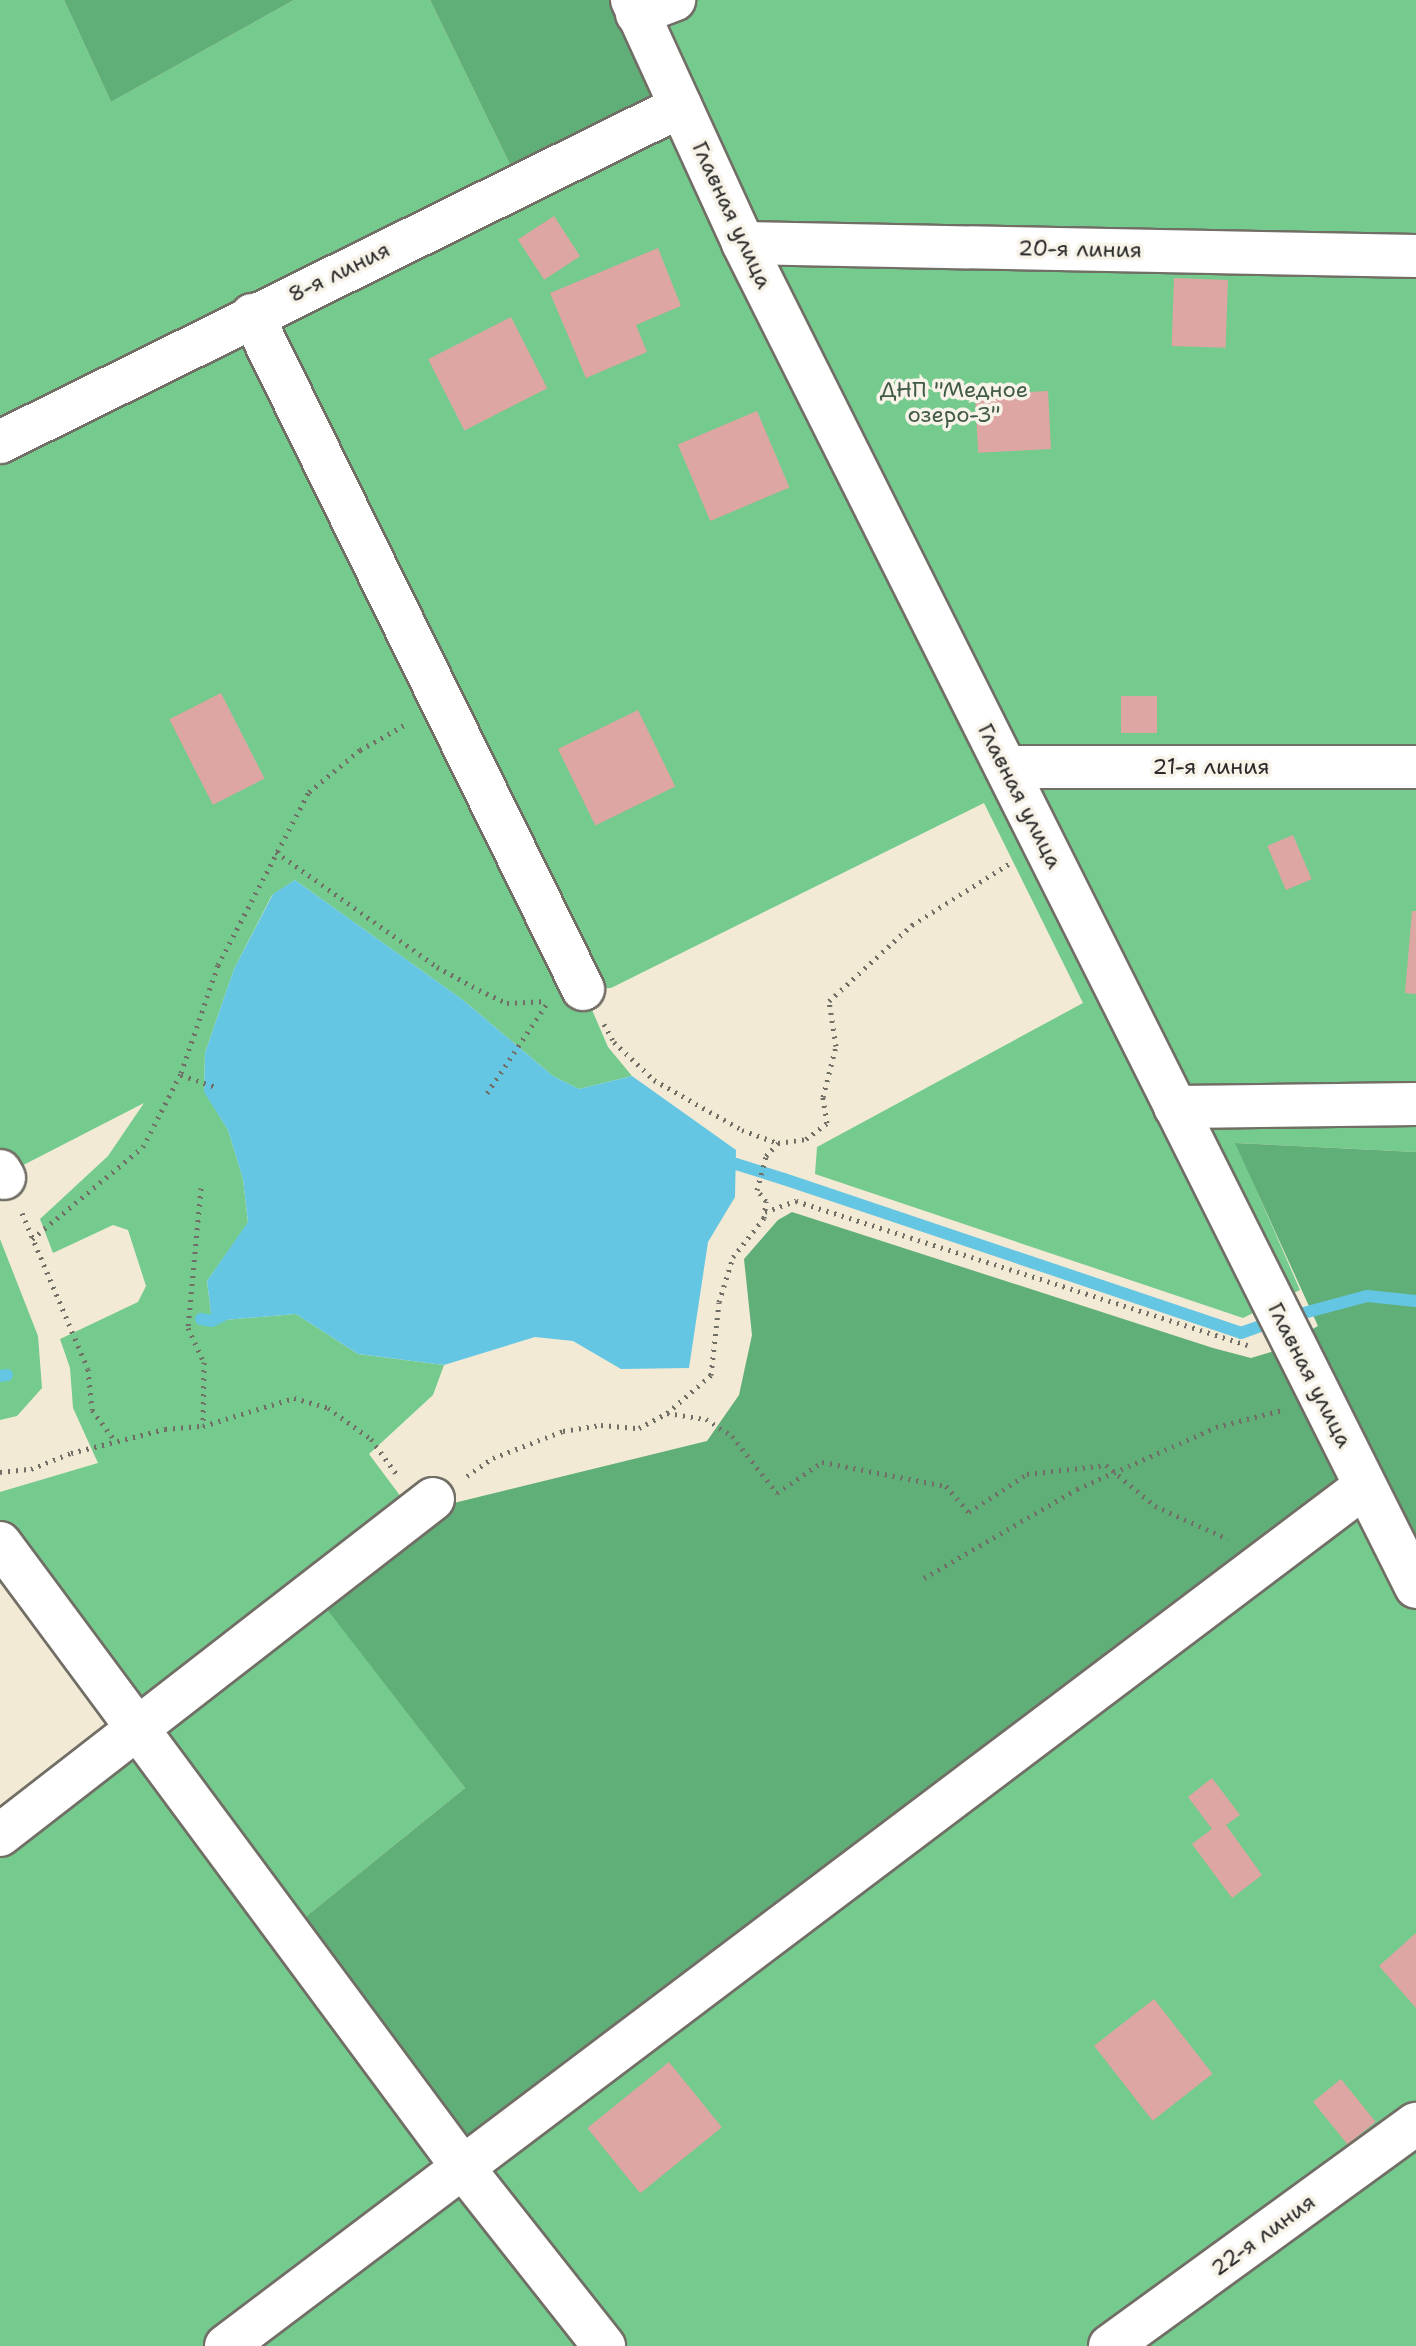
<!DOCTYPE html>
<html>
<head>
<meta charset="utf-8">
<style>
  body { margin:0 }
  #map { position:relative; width:1416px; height:2346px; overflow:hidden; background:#f2ead5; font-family:"Shantell Sans",sans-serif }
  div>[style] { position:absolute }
  .green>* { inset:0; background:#75ca8d }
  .forest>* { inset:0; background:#60ae78 }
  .water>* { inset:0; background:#64c6e2 }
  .stream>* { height:12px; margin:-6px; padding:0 6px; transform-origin:6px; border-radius:6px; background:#64c6e2 }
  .building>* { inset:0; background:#dea6a3; transform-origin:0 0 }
  .path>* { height:5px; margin-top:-2.5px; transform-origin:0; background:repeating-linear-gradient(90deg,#716e66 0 2px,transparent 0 8px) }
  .roads { filter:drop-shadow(2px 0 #716e66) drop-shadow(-2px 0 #716e66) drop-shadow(0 2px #716e66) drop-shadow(0 -2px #716e66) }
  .street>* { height:42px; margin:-21px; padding:0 21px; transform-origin:21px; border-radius:21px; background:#fff }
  span { translate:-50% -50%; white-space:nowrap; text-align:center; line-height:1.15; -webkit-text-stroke:7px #f7f3e8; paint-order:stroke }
  .street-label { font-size:22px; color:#2b2b2b }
  .park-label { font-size:22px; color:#415b48 }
</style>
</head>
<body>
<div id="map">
  <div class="green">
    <i style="clip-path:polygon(0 0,64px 0,111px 102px,294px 0,430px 0,519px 183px,631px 0,1416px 0,1416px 1152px,1236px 1143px,1300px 1290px,1243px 1318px,815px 1174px,817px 1147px,1083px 1003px,984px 803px,611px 988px,583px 989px,608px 1047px,632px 1076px,579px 1089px,553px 1076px,463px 1000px,295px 880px,272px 895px,234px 969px,205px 1053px,204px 1091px,228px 1130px,243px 1179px,248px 1223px,207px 1281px,212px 1321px,296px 1314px,358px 1354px,444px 1365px,433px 1395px,369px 1454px,413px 1513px,314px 1591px,465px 1788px,288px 1931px,1365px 1486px,1416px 1587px,1416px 2346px,0 2346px,0 1835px,136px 1729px,0 1543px,0 1492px,98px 1463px,73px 1408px,70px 1368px,60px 1339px,138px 1302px,146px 1286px,128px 1230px,113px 1225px,53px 1253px,40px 1219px,108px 1156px,144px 1103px,0 1177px)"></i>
    <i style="clip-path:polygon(0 1239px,38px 1336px,42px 1388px,17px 1416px,0 1420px)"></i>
  </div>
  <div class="forest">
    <i style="clip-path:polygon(64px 0,294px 0,111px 102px)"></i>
    <i style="clip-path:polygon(430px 0,631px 0,681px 106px,519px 183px)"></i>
    <i style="clip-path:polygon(1235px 1143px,1416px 1152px,1416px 1587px,1365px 1486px,461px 2165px,288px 1931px,465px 1788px,313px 1591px,413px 1513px,707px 1441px,739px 1395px,752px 1335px,744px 1259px,778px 1220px,792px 1212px,1213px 1348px,1251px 1358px,1271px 1352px,1318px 1326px)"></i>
  </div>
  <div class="water">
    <i style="clip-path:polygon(295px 880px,463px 1000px,553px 1076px,579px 1089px,632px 1076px,736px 1150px,735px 1197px,708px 1242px,689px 1368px,621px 1369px,573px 1341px,535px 1337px,444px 1365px,358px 1354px,296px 1314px,212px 1321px,207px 1281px,248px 1222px,243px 1179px,228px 1130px,204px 1092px,205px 1053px,234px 969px,273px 894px)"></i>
  </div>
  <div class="stream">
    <i style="left:723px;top:1167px;width:13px;rotate:-13deg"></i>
    <i style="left:736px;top:1164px;width:50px;rotate:17.4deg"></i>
    <i style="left:784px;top:1179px;width:482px;rotate:18.6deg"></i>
    <i style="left:1241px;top:1333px;width:27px;rotate:-20deg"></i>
    <i style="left:1300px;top:1314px;width:69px;rotate:-15deg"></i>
    <i style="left:1367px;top:1296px;width:49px;rotate:5.8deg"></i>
    <i style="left:201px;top:1319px;width:11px;rotate:10deg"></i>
    <i style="left:212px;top:1321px;width:16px;rotate:-27deg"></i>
    <i style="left:0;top:1376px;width:7px;rotate:-8deg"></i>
  </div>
  <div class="building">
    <i style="left:554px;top:216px;width:48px;height:43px;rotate:57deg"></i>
    <i style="clip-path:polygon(658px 248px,681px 306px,636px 325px,647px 352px,586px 378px,550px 293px)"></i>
    <i style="left:1174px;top:278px;width:54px;height:68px;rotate:2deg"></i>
    <i style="left:511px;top:317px;width:80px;height:93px;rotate:63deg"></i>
    <i style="left:1048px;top:391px;width:58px;height:73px;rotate:87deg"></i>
    <i style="left:757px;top:411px;width:83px;height:86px;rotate:67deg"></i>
    <i style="left:221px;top:693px;width:96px;height:58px;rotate:63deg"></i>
    <i style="left:1121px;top:696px;width:36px;height:37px"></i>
    <i style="left:638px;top:710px;width:85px;height:89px;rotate:64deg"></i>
    <i style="left:1293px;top:835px;width:48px;height:28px;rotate:67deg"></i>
    <i style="clip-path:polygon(1412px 911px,1416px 911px,1416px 994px,1405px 993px)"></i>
    <i style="clip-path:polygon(1212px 1778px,1240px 1815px,1226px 1825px,1262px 1875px,1232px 1898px,1192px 1844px,1212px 1829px,1188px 1797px)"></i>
    <i style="clip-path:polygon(1416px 1933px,1416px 2008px,1379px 1966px)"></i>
    <i style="left:1154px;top:1999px;width:95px;height:76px;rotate:52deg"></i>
    <i style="left:669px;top:2062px;width:84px;height:105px;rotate:51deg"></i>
    <i style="left:1341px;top:2079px;width:55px;height:36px;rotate:51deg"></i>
  </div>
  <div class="path">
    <i style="left:276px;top:852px;width:198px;rotate:35.5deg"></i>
    <i style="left:437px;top:967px;width:48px;rotate:28.7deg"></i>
    <i style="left:479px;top:990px;width:31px;rotate:25deg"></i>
    <i style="left:507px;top:1003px;width:35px;rotate:-3deg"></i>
    <i style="left:604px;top:1024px;width:21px;rotate:61deg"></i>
    <i style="left:614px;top:1042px;width:55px;rotate:43.5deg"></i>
    <i style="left:654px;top:1080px;width:101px;rotate:29.6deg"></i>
    <i style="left:742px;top:1130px;width:38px;rotate:20deg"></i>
    <i style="left:778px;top:1143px;width:28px;rotate:-8deg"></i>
    <i style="left:806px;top:1139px;width:26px;rotate:-37deg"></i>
    <i style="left:827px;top:1123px;width:26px;rotate:-99deg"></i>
    <i style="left:823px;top:1097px;width:53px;rotate:-75.7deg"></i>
    <i style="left:836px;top:1046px;width:46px;rotate:-98.8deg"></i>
    <i style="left:829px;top:1001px;width:113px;rotate:-42.5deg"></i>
    <i style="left:912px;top:925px;width:116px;rotate:-32.3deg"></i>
    <i style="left:181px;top:1075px;width:37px;rotate:19deg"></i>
    <i style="left:487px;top:1093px;width:106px;rotate:-56.2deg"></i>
    <i style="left:201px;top:1188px;width:141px;rotate:95.3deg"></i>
    <i style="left:188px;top:1328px;width:38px;rotate:65deg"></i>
    <i style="left:204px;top:1362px;width:64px;rotate:90.9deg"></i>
    <i style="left:765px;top:1212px;width:33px;rotate:-20deg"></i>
    <i style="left:796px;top:1201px;width:474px;rotate:17.7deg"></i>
    <i style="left:22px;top:1213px;width:169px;rotate:67.1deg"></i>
    <i style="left:88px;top:1369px;width:41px;rotate:84.4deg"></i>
    <i style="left:92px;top:1410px;width:39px;rotate:53deg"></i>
    <i style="left:32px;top:1239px;width:144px;rotate:-39.7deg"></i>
    <i style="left:143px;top:1147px;width:83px;rotate:-62.8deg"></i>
    <i style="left:181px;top:1073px;width:114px;rotate:-71.1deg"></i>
    <i style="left:218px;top:965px;width:195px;rotate:-62.3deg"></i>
    <i style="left:309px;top:792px;width:66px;rotate:-39.5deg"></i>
    <i style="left:360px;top:750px;width:55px;rotate:-29.4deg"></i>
    <i style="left:667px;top:1413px;width:39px;rotate:9deg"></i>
    <i style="left:706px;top:1419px;width:31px;rotate:33deg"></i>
    <i style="left:732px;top:1436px;width:73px;rotate:51.7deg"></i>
    <i style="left:777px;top:1493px;width:55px;rotate:-34.6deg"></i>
    <i style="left:822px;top:1462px;width:126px;rotate:11deg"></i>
    <i style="left:946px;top:1486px;width:35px;rotate:49deg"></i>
    <i style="left:969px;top:1512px;width:69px;rotate:-33.2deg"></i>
    <i style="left:1027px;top:1474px;width:80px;rotate:-6.5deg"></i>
    <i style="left:1106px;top:1465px;width:64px;rotate:39.9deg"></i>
    <i style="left:1155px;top:1506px;width:80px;rotate:24.3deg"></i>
    <i style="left:0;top:1472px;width:31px;rotate:-6deg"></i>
    <i style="left:31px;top:1469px;width:43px;rotate:-21.8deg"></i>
    <i style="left:71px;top:1453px;width:97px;rotate:-14.3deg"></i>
    <i style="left:165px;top:1429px;width:38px;rotate:-5deg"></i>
    <i style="left:203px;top:1426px;width:95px;rotate:-17.1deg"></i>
    <i style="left:294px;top:1398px;width:35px;rotate:16deg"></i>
    <i style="left:328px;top:1408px;width:53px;rotate:35.8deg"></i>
    <i style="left:371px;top:1439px;width:46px;rotate:53.9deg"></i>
    <i style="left:467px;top:1476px;width:32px;rotate:-35deg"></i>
    <i style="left:493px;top:1458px;width:75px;rotate:-21.1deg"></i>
    <i style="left:563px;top:1431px;width:38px;rotate:-9deg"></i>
    <i style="left:601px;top:1425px;width:38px;rotate:5deg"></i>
    <i style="left:639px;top:1428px;width:32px;rotate:-28deg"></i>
    <i style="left:667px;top:1413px;width:58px;rotate:-40.8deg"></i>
    <i style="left:711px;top:1375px;width:73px;rotate:-83.7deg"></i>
    <i style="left:719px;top:1302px;width:47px;rotate:-72.7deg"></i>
    <i style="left:733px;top:1257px;width:50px;rotate:-51.5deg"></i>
    <i style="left:764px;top:1218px;width:17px;rotate:-83deg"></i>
    <i style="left:766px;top:1201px;width:14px;rotate:-129deg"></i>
    <i style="left:757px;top:1190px;width:35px;rotate:-75deg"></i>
    <i style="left:766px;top:1156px;width:18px;rotate:-47deg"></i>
    <i style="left:924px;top:1578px;width:177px;rotate:-30.2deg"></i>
    <i style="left:1077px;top:1489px;width:152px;rotate:-24deg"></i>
    <i style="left:1216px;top:1427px;width:68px;rotate:-14.4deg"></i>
  </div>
  <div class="roads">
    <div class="street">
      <i style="left:632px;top:0;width:267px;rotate:65.4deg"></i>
      <i style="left:743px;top:243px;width:1503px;rotate:63.4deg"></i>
      <i style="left:637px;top:14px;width:40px;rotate:-21deg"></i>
      <i style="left:743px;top:243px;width:673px;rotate:1.11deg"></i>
      <i style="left:252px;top:315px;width:751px;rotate:63.84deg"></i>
      <i style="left:0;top:442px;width:759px;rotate:-26.26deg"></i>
      <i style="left:1006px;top:767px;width:410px"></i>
      <i style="left:1175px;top:1107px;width:241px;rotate:-0.7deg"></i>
      <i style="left:0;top:1171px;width:8px;rotate:60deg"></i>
      <i style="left:0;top:1543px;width:774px;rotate:53.46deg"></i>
      <i style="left:461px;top:2165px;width:231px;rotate:51.7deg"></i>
      <i style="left:0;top:1835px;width:548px;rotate:-37.81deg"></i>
      <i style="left:226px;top:2346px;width:1427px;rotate:-37.05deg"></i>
      <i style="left:1110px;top:2346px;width:378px;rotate:-36deg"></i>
    </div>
  </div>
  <div class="street-label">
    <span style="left:732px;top:215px;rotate:65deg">Главная улица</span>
    <span style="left:1080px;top:249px;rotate:1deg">20-я линия</span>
    <span style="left:339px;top:272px;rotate:-26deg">8-я линия</span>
    <span style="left:1211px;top:767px">21-я линия</span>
    <span style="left:1020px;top:796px;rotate:63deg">Главная улица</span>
    <span style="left:1310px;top:1375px;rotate:63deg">Главная улица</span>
    <span style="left:1263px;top:2235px;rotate:-36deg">22-я линия</span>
  </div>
  <div class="park-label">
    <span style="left:954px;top:402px">ДНП "Медное<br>озеро-3"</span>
  </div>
</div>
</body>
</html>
